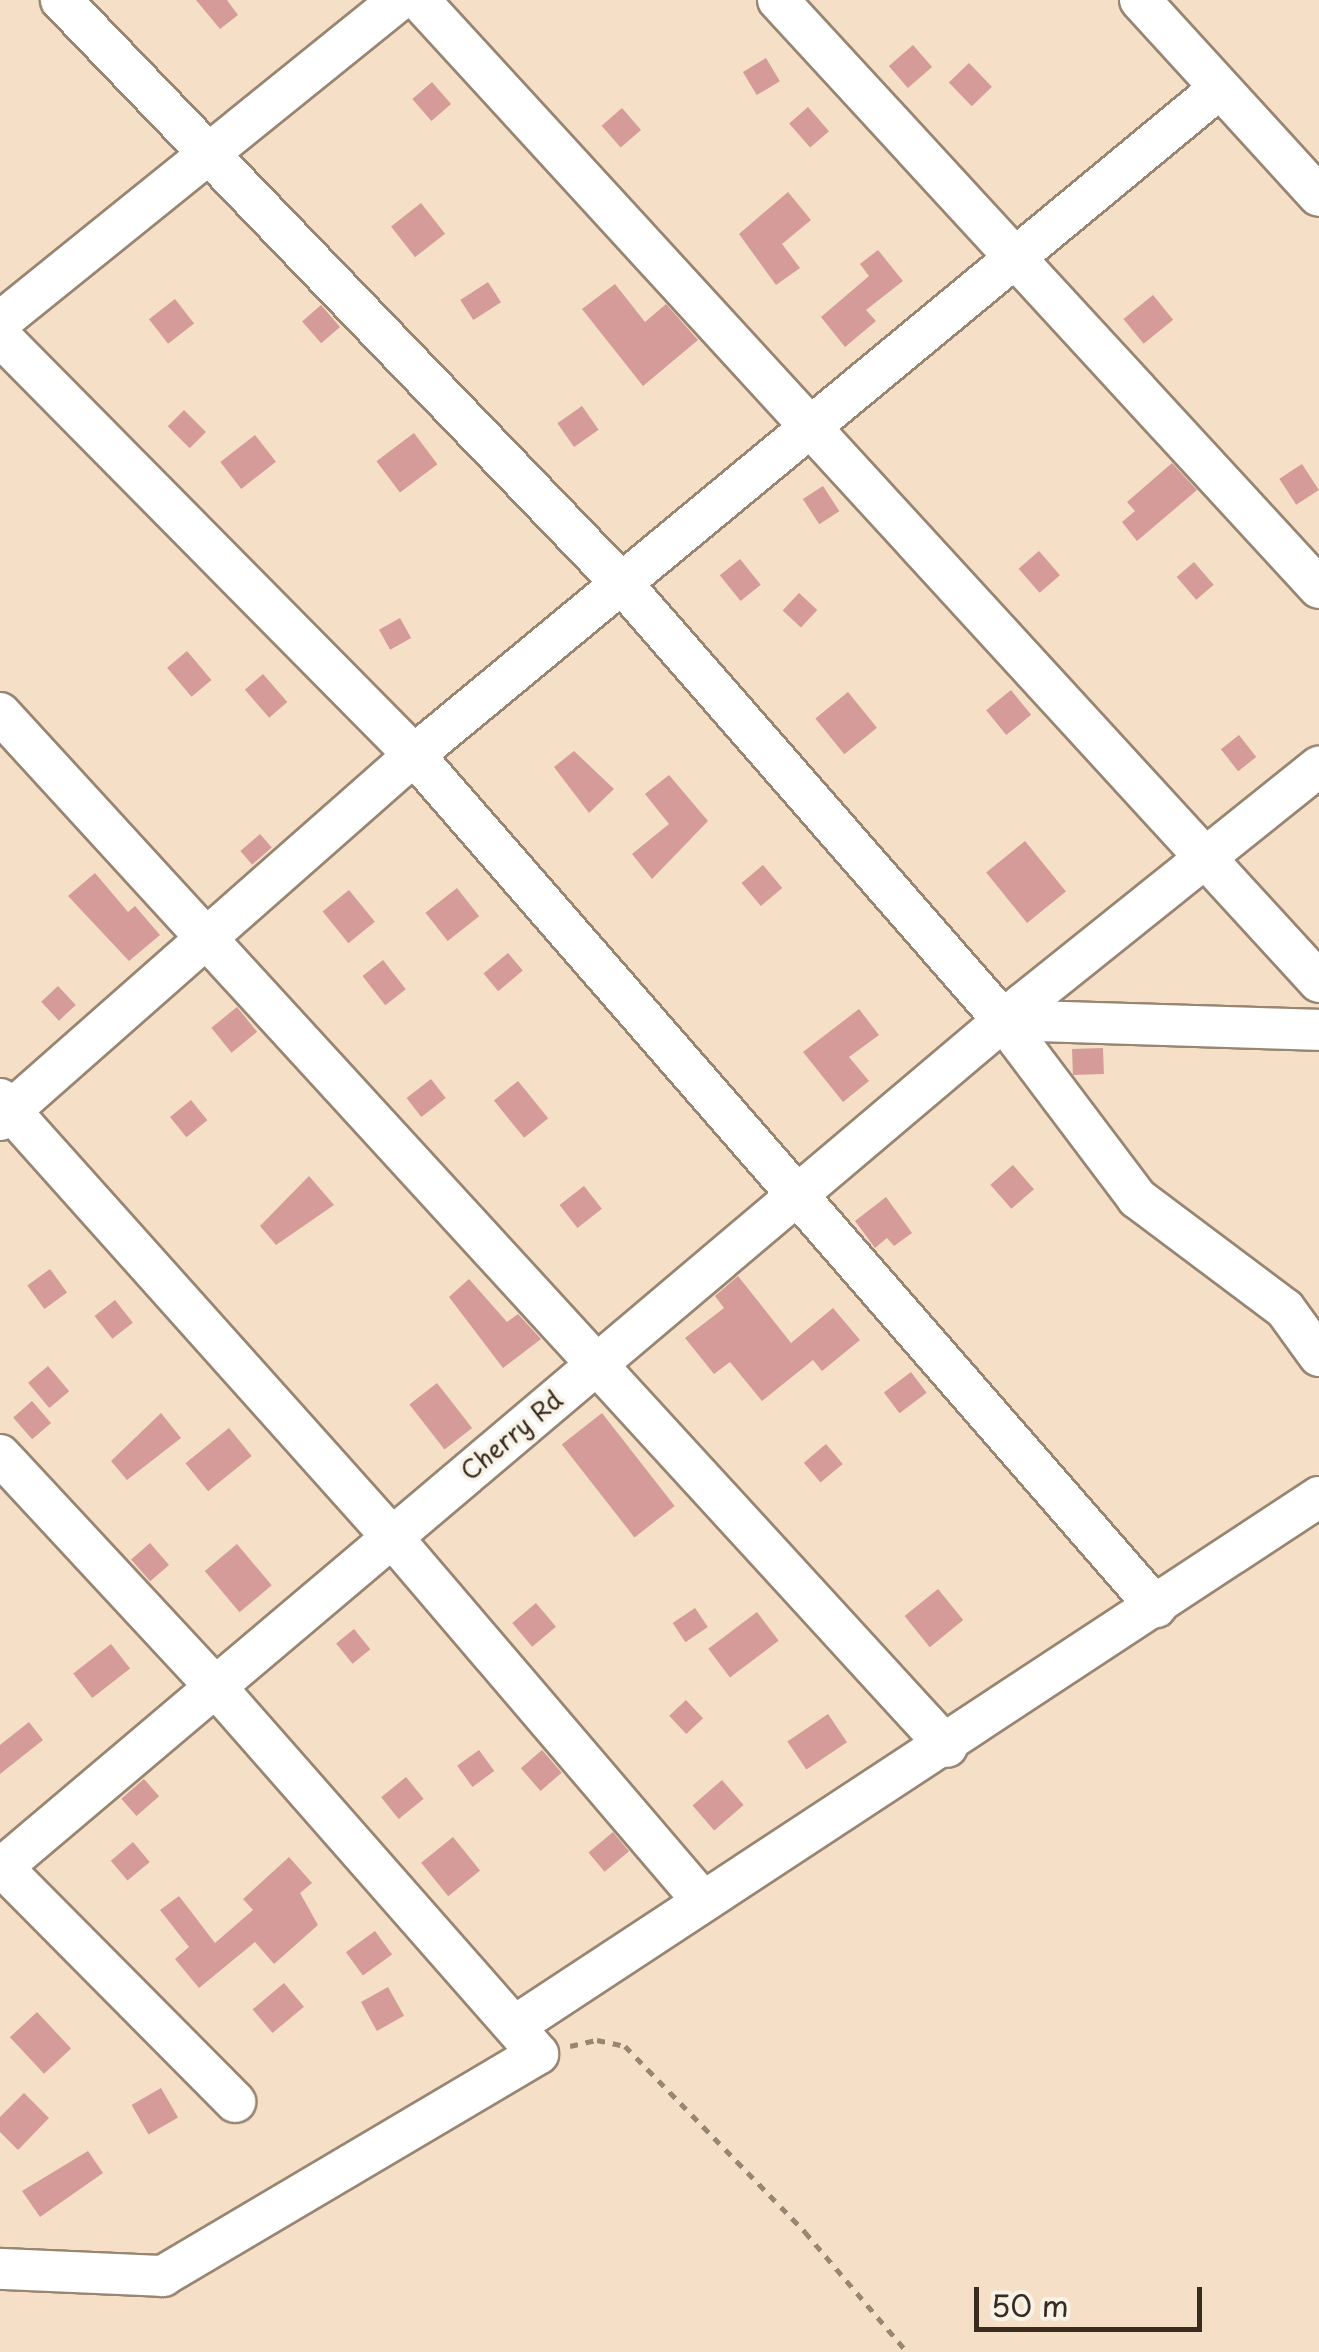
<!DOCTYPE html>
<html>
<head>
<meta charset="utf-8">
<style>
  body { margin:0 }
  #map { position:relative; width:1319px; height:2352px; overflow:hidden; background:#f5e0c7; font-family:"Playpen Sans",sans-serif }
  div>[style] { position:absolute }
  .building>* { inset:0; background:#d49b98; transform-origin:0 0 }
  .path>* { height:5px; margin-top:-2.5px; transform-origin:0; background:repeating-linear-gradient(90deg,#988572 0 8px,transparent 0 16px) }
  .roads { filter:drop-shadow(2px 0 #988572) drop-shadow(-2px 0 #988572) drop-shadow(0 2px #988572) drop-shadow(0 -2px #988572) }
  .minor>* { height:40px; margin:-20px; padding:0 20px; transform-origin:20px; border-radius:20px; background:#fff }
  span { translate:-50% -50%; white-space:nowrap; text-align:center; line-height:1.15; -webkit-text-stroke:8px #f7f3e8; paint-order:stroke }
  .street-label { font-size:25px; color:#3b2a1e }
  .scale { position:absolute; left:974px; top:2287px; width:228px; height:45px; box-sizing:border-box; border:5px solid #3b2a1e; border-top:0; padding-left:12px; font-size:30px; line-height:35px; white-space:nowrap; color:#3b2a1e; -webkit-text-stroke:8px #f7f3e8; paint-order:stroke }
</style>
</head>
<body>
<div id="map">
  <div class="building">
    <i style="clip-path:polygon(196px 0,227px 0,238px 15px,220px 29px)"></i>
    <i style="left:913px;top:45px;width:29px;height:32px;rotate:49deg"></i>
    <i style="left:766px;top:58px;width:27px;height:27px;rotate:59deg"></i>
    <i style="left:969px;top:63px;width:33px;height:28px;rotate:46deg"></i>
    <i style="left:432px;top:82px;width:29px;height:26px;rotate:49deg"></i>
    <i style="left:808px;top:107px;width:32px;height:25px;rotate:49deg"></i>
    <i style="left:622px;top:108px;width:29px;height:27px;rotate:49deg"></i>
    <i style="clip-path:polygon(788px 192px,811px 220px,782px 244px,800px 268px,776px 285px,739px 234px)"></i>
    <i style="left:421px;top:203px;width:39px;height:38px;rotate:52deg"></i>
    <i style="clip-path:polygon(878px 250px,903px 281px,866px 310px,876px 321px,845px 347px,821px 317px,869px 276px,860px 264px)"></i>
    <i style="left:488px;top:282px;width:24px;height:33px;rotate:57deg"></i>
    <i style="clip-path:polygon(615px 284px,645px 322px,666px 304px,698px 340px,643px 386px,582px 309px)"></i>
    <i style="left:1153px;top:295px;width:32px;height:38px;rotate:51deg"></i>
    <i style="left:175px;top:299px;width:31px;height:33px;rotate:52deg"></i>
    <i style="left:321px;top:305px;width:29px;height:25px;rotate:49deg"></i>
    <i style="left:582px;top:406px;width:29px;height:30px;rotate:55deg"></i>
    <i style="left:184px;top:410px;width:31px;height:23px;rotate:45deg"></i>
    <i style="left:414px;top:433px;width:39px;height:47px;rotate:53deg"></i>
    <i style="left:255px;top:435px;width:34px;height:44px;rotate:52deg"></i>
    <i style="clip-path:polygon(1172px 463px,1197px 490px,1137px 541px,1122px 522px,1135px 511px,1127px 502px)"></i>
    <i style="left:1302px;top:464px;width:31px;height:27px;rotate:57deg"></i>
    <i style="left:823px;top:486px;width:30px;height:24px;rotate:57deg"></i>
    <i style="left:1039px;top:551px;width:32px;height:27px;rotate:49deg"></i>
    <i style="left:740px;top:559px;width:33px;height:26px;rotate:51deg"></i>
    <i style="left:1194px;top:562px;width:30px;height:23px;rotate:49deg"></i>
    <i style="left:799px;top:593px;width:25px;height:24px;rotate:43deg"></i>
    <i style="left:400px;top:618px;width:23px;height:24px;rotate:61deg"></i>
    <i style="left:187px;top:651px;width:38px;height:26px;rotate:50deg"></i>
    <i style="left:263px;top:674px;width:37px;height:24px;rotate:49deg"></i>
    <i style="left:1011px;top:690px;width:32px;height:32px;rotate:51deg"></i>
    <i style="left:848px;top:692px;width:46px;height:42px;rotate:51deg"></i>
    <i style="left:1239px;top:735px;width:28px;height:23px;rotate:52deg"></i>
    <i style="clip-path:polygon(574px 751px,614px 789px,589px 813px,554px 767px)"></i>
    <i style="clip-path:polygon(669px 775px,708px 821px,652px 879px,632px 854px,669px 824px,645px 794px)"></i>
    <i style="left:260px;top:834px;width:18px;height:26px;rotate:49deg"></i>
    <i style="left:1025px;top:841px;width:65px;height:50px;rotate:51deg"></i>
    <i style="left:763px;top:865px;width:30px;height:28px;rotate:50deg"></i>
    <i style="clip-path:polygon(95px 873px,128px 912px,135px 906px,160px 935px,129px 961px,68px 896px)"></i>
    <i style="left:457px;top:888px;width:36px;height:40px;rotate:52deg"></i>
    <i style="left:349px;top:890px;width:41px;height:34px;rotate:51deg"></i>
    <i style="left:508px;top:953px;width:23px;height:32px;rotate:50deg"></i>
    <i style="left:383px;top:960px;width:37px;height:26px;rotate:52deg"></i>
    <i style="left:58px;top:986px;width:26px;height:23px;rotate:47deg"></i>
    <i style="left:237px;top:1007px;width:32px;height:33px;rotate:51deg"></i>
    <i style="clip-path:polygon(859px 1009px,879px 1035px,849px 1057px,869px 1081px,843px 1102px,803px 1052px)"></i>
    <i style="left:1103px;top:1048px;width:26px;height:31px;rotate:88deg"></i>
    <i style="left:431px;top:1079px;width:24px;height:31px;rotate:52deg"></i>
    <i style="left:518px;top:1081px;width:48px;height:31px;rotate:51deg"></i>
    <i style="left:191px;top:1100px;width:26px;height:27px;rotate:51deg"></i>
    <i style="left:1013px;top:1165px;width:32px;height:30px;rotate:49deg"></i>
    <i style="clip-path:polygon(309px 1176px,334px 1205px,276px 1245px,260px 1226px)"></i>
    <i style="left:584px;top:1186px;width:29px;height:31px;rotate:52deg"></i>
    <i style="clip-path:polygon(886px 1197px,912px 1233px,894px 1246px,887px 1238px,875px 1248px,855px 1221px)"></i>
    <i style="left:50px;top:1269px;width:29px;height:28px;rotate:54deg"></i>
    <i style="clip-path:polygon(738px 1276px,791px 1343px,833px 1308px,860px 1340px,822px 1371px,813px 1360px,762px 1401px,730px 1362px,714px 1374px,685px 1338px,724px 1308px,715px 1296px)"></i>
    <i style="clip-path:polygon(469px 1279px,507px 1322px,518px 1314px,541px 1339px,503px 1368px,449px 1297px)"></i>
    <i style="left:115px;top:1300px;width:29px;height:26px;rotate:52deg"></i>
    <i style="left:48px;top:1366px;width:33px;height:26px;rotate:50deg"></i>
    <i style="left:911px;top:1372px;width:26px;height:34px;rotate:53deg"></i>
    <i style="left:437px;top:1383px;width:57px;height:35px;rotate:52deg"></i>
    <i style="left:32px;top:1401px;width:29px;height:25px;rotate:49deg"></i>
    <i style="clip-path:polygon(161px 1413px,181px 1438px,127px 1480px,111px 1461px)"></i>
    <i style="left:602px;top:1413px;width:118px;height:51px;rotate:52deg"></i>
    <i style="left:229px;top:1428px;width:36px;height:56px;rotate:51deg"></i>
    <i style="left:826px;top:1444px;width:26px;height:29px;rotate:50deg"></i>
    <i style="left:150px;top:1543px;width:29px;height:25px;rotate:49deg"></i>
    <i style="left:237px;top:1544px;width:54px;height:42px;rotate:50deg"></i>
    <i style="left:938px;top:1589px;width:40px;height:43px;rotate:51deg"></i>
    <i style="left:536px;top:1603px;width:31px;height:31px;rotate:50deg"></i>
    <i style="left:695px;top:1608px;width:23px;height:27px;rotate:56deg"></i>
    <i style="left:757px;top:1612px;width:36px;height:61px;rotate:53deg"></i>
    <i style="left:354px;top:1629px;width:26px;height:23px;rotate:51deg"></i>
    <i style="left:111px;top:1644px;width:31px;height:48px;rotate:52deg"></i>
    <i style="left:686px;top:1700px;width:25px;height:23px;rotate:47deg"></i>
    <i style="left:828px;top:1714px;width:34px;height:49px;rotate:56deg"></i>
    <i style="clip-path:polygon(29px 1722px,43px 1740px,0 1774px,0 1745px)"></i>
    <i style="left:479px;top:1750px;width:26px;height:27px;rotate:54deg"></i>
    <i style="left:542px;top:1750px;width:30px;height:28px;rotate:49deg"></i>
    <i style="left:406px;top:1777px;width:28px;height:32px;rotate:51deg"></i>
    <i style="left:144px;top:1779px;width:23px;height:30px;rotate:49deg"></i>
    <i style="left:722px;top:1780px;width:33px;height:39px;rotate:49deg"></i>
    <i style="left:613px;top:1832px;width:25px;height:32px;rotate:50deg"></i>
    <i style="left:453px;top:1837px;width:43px;height:41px;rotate:51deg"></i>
    <i style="left:133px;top:1842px;width:26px;height:29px;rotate:50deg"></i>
    <i style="clip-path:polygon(289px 1857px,312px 1883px,300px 1893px,318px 1925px,274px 1964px,255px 1942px,199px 1988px,175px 1959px,189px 1947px,160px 1910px,179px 1896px,215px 1943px,253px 1910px,243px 1899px)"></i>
    <i style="left:375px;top:1931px;width:29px;height:36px;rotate:54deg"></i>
    <i style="left:284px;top:1983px;width:31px;height:41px;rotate:50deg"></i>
    <i style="left:388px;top:1987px;width:33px;height:31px;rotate:61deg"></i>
    <i style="left:37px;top:2012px;width:50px;height:37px;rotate:47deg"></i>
    <i style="left:161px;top:2088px;width:34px;height:34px;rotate:60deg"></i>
    <i style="clip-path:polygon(24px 2093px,49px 2118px,18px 2150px,0 2132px,0 2117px)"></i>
    <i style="clip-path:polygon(88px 2151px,103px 2173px,40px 2217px,22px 2191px)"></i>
  </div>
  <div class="path">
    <i style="left:570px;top:2046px;width:28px;rotate:-13deg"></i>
    <i style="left:597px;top:2040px;width:29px;rotate:12deg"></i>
    <i style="left:625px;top:2046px;width:259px;rotate:45.9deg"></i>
    <i style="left:805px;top:2232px;width:157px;rotate:49.6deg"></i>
  </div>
  <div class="roads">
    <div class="minor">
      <i style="left:61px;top:0;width:814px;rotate:46.14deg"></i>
      <i style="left:625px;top:587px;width:575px;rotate:48.88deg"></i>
      <i style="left:1003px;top:1020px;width:223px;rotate:53deg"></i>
      <i style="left:1137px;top:1198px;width:185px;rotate:36.9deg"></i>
      <i style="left:1285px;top:1309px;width:58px;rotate:54.1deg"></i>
      <i style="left:419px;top:0;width:1332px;rotate:47.49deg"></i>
      <i style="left:778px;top:0;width:799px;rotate:47.38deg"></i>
      <i style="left:1140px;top:0;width:265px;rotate:47.6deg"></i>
      <i style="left:0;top:322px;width:513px;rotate:-38.9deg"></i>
      <i style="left:0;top:336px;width:589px;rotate:45.34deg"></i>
      <i style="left:414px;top:755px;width:1046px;rotate:-39.61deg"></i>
      <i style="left:0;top:713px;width:1402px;rotate:47.51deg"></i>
      <i style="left:1003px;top:1020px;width:316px;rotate:1.8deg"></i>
      <i style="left:0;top:1099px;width:586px;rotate:48.18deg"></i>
      <i style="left:391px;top:1536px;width:480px;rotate:49.5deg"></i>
      <i style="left:0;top:1120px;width:552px;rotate:-41.4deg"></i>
      <i style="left:414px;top:755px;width:1130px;rotate:48.95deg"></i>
      <i style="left:0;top:1455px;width:314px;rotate:47.1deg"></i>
      <i style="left:214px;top:1685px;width:491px;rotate:48.7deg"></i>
      <i style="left:538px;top:2054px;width:436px;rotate:149.4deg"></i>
      <i style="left:163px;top:2276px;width:163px;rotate:-177.5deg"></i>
      <i style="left:2px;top:1867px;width:331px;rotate:45.2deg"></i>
      <i style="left:0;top:1869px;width:1341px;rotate:-40.22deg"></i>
      <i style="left:1024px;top:1003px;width:378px;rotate:-38.7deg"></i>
      <i style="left:516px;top:2025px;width:961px;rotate:-33.33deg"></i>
    </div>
  </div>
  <div class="street-label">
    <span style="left:511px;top:1435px;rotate:-40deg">Cherry Rd</span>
  </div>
  <div class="scale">50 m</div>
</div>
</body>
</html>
